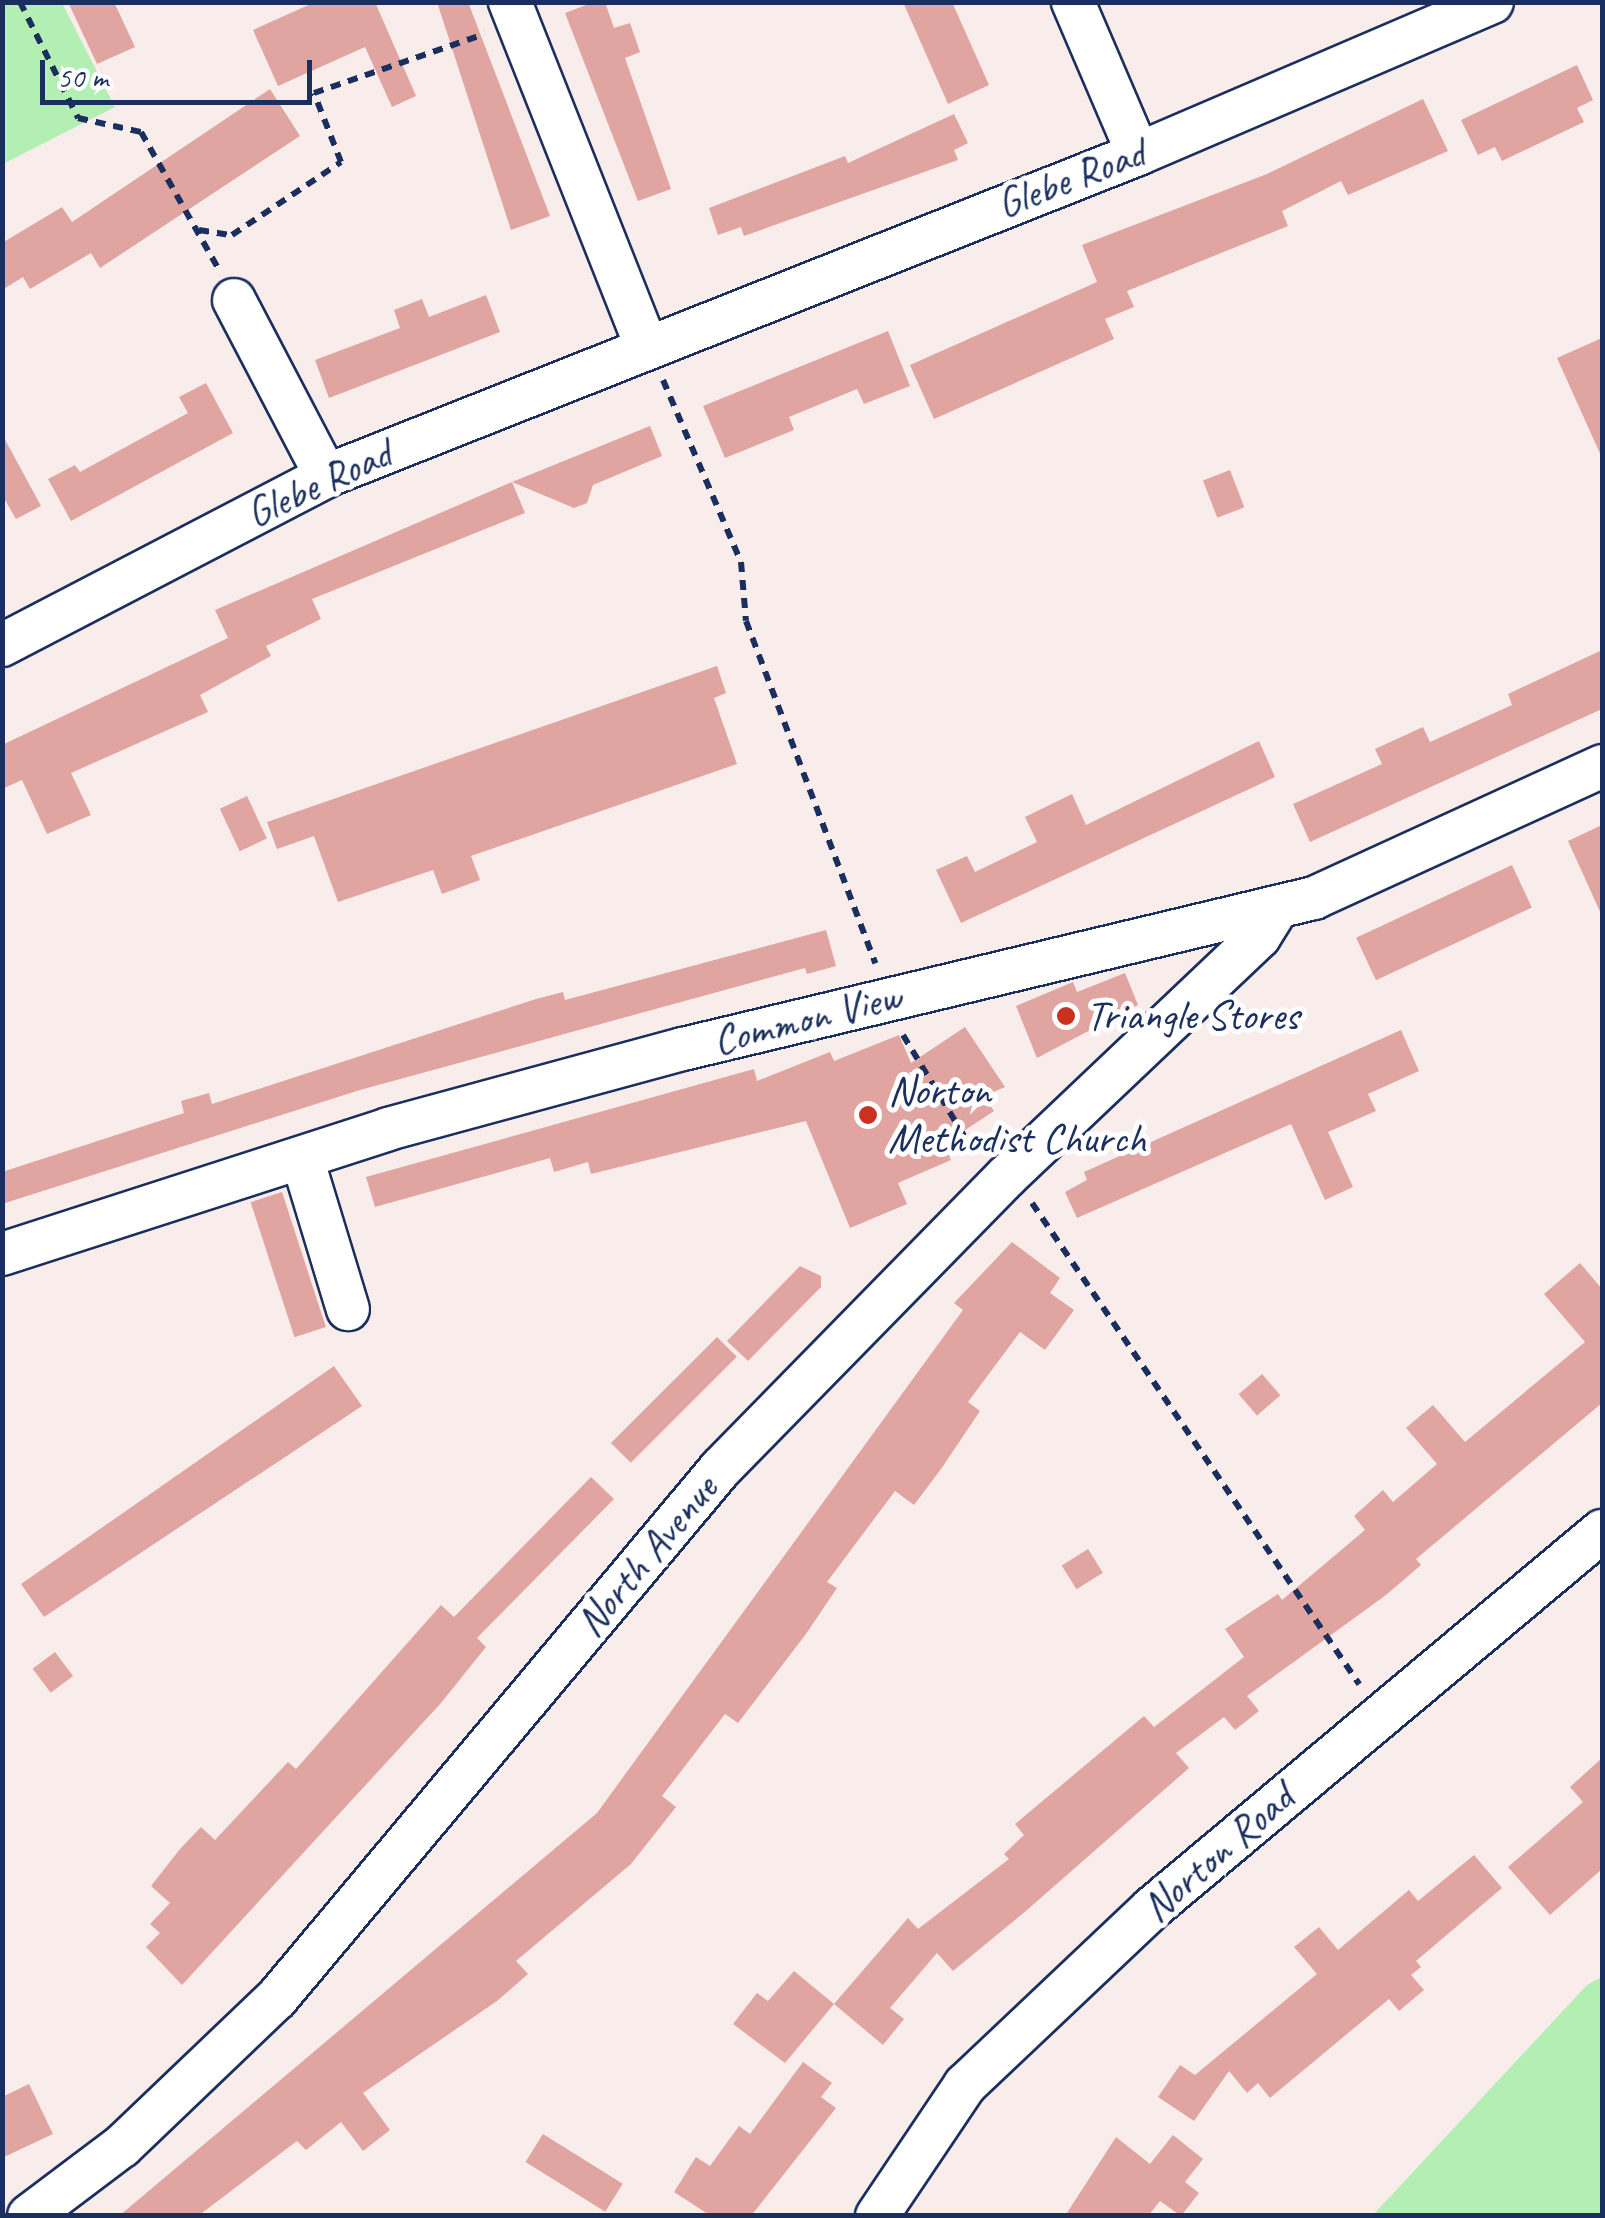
<!DOCTYPE html>
<html>
<head>
<meta charset="utf-8">
<style>
  body { margin:0 }
  #map { position:relative; width:1605px; height:2218px; overflow:hidden; background:#f9edec; font-family:Caveat,sans-serif }
  div>[style] { position:absolute }
  .green>* { inset:0; background:#b3eeb2 }
  .building>* { inset:0; background:#e0a5a0; transform-origin:0 0 }
  .path>* { height:6px; margin-top:-3px; transform-origin:0; background:repeating-linear-gradient(90deg,#1b2f5e 0 10px,transparent 0 18px) }
  .roads { filter:drop-shadow(2px 0 #1b2f5e) drop-shadow(-2px 0 #1b2f5e) drop-shadow(0 2px #1b2f5e) drop-shadow(0 -2px #1b2f5e) }
  .minor>* { height:42px; margin:-21px; padding:0 21px; transform-origin:21px; border-radius:21px; background:#fff }
  .dots>* { width:28px; height:28px; translate:-50% -50%; box-sizing:border-box; border:5px solid #fff; border-radius:50% }
  span { translate:-50% -50%; white-space:nowrap; text-align:center; line-height:1.15; -webkit-text-stroke:10px #fff; paint-order:stroke }
  .street-label { font-size:42px; color:#1b2f5e }
  .poi-label { font-size:42px; color:#1b2f5e }
  .left { translate:0 -50%; text-align:left }
  .frame { position:absolute; inset:0; border:5px solid #1b2f5e; pointer-events:none }
  .scale { position:absolute; left:40px; top:60px; width:272px; height:45px; box-sizing:border-box; border:5px solid #1b2f5e; border-top:0; padding-left:12px; font-size:30px; line-height:35px; white-space:nowrap; color:#1b2f5e; -webkit-text-stroke:8px #fff; paint-order:stroke }
</style>
</head>
<body>
<div id="map">
  <div class="green">
    <i style="clip-path:polygon(3px 2px,62px 3px,115px 107px,3px 164px)"></i>
    <i style="clip-path:polygon(1602px 1977px,1602px 2215px,1373px 2215px,1587px 1985px)"></i>
  </div>
  <div class="building">
    <i style="clip-path:polygon(68px 2px,114px 2px,135px 47px,97px 64px)"></i>
    <i style="clip-path:polygon(315px 2px,375px 2px,416px 96px,392px 107px,365px 47px,278px 86px,253px 30px)"></i>
    <i style="clip-path:polygon(437px 2px,468px 2px,550px 216px,511px 230px)"></i>
    <i style="clip-path:polygon(594px 2px,605px 2px,614px 28px,630px 23px,640px 52px,625px 58px,671px 189px,638px 201px,565px 13px)"></i>
    <i style="clip-path:polygon(903px 2px,952px 2px,989px 85px,948px 104px)"></i>
    <i style="clip-path:polygon(1577px 65px,1593px 100px,1577px 108px,1584px 122px,1502px 161px,1495px 147px,1478px 155px,1461px 120px)"></i>
    <i style="clip-path:polygon(270px 89px,300px 136px,100px 268px,91px 253px,30px 289px,23px 277px,2px 290px,2px 243px,62px 207px,72px 222px)"></i>
    <i style="clip-path:polygon(1423px 99px,1448px 151px,1348px 195px,1341px 181px,1282px 211px,1288px 226px,1127px 291px,1134px 307px,1105px 319px,1114px 339px,934px 419px,910px 365px,1097px 282px,1082px 245px,1267px 174px)"></i>
    <i style="clip-path:polygon(954px 114px,968px 143px,954px 150px,958px 160px,744px 236px,741px 227px,718px 235px,709px 208px,845px 156px,848px 163px)"></i>
    <i style="clip-path:polygon(486px 295px,500px 332px,329px 398px,315px 360px,400px 328px,394px 310px,422px 299px,429px 317px)"></i>
    <i style="clip-path:polygon(888px 331px,910px 386px,864px 404px,857px 389px,789px 417px,794px 430px,725px 458px,703px 406px)"></i>
    <i style="clip-path:polygon(1602px 338px,1602px 458px,1557px 358px)"></i>
    <i style="clip-path:polygon(206px 383px,233px 433px,71px 521px,48px 479px,75px 465px,80px 472px,188px 413px,179px 397px)"></i>
    <i style="clip-path:polygon(650px 426px,662px 456px,593px 485px,587px 503px,574px 508px,512px 482px)"></i>
    <i style="clip-path:polygon(2px 434px,41px 506px,16px 519px,2px 495px)"></i>
    <i style="left:1230px;top:470px;width:40px;height:29px;rotate:69deg"></i>
    <i style="clip-path:polygon(512px 482px,525px 513px,312px 599px,321px 619px,266px 646px,271px 656px,200px 695px,208px 712px,71px 773px,91px 815px,47px 834px,22px 780px,2px 789px,2px 745px,228px 638px,215px 610px)"></i>
    <i style="clip-path:polygon(1602px 650px,1602px 709px,1310px 842px,1293px 804px,1382px 764px,1375px 749px,1423px 727px,1430px 742px,1512px 705px,1508px 694px)"></i>
    <i style="clip-path:polygon(717px 666px,726px 693px,714px 698px,737px 764px,471px 856px,480px 880px,442px 894px,433px 870px,338px 902px,314px 836px,277px 849px,267px 822px)"></i>
    <i style="clip-path:polygon(1259px 741px,1275px 777px,961px 923px,936px 870px,967px 856px,975px 872px,1037px 842px,1025px 817px,1072px 794px,1086px 825px)"></i>
    <i style="left:247px;top:796px;width:47px;height:30px;rotate:65deg"></i>
    <i style="clip-path:polygon(1602px 825px,1602px 916px,1568px 841px)"></i>
    <i style="left:1512px;top:865px;width:47px;height:172px;rotate:65deg"></i>
    <i style="clip-path:polygon(826px 930px,836px 966px,807px 974px,805px 968px,360px 1090px,2px 1204px,2px 1172px,184px 1113px,181px 1101px,209px 1093px,212px 1104px,536px 999px,563px 992px,565px 1000px)"></i>
    <i style="clip-path:polygon(1125px 973px,1138px 1005px,1037px 1058px,1016px 1006px,1073px 982px,1077px 992px)"></i>
    <i style="clip-path:polygon(965px 1027px,1005px 1087px,984px 1096px,994px 1111px,944px 1144px,951px 1160px,898px 1183px,907px 1204px,850px 1228px,806px 1121px,591px 1174px,588px 1162px,554px 1172px,550px 1158px,375px 1207px,366px 1177px,754px 1069px,757px 1081px,830px 1052px,834px 1061px,899px 1035px,911px 1063px)"></i>
    <i style="clip-path:polygon(1401px 1030px,1419px 1071px,1368px 1094px,1376px 1111px,1328px 1132px,1353px 1187px,1325px 1200px,1291px 1124px,1077px 1218px,1065px 1192px,1087px 1180px,1084px 1172px)"></i>
    <i style="left:282px;top:1192px;width:142px;height:33px;rotate:72deg"></i>
    <i style="clip-path:polygon(1012px 1242px,1060px 1278px,1050px 1293px,1074px 1310px,1045px 1350px,1020px 1332px,968px 1402px,980px 1411px,941px 1469px,914px 1505px,895px 1491px,827px 1582px,837px 1588px,806px 1634px,738px 1723px,725px 1714px,662px 1796px,676px 1807px,631px 1864px,516px 1961px,528px 1974px,497px 2001px,363px 2093px,390px 2130px,363px 2151px,341px 2122px,306px 2150px,297px 2141px,198px 2216px,119px 2216px,597px 1813px,963px 1310px,954px 1303px)"></i>
    <i style="clip-path:polygon(1580px 1263px,1602px 1289px,1602px 1403px,1416px 1559px,1421px 1565px,1386px 1595px,1247px 1696px,1259px 1711px,1235px 1730px,1224px 1717px,1176px 1753px,1189px 1768px,1027px 1910px,953px 1971px,937px 1953px,890px 2008px,904px 2019px,883px 2045px,834px 2004px,908px 1918px,918px 1929px,1009px 1859px,1004px 1854px,1024px 1835px,1015px 1824px,1144px 1716px,1154px 1727px,1244px 1657px,1225px 1629px,1278px 1594px,1282px 1600px,1365px 1530px,1354px 1516px,1383px 1490px,1393px 1502px,1437px 1464px,1406px 1428px,1420px 1416px,1433px 1405px,1465px 1442px,1585px 1342px,1544px 1294px)"></i>
    <i style="clip-path:polygon(800px 1266px,821px 1276px,821px 1287px,748px 1361px,727px 1341px)"></i>
    <i style="left:717px;top:1337px;width:28px;height:150px;rotate:45deg"></i>
    <i style="clip-path:polygon(334px 1366px,362px 1406px,44px 1617px,21px 1584px)"></i>
    <i style="left:1262px;top:1374px;width:28px;height:31px;rotate:49deg"></i>
    <i style="clip-path:polygon(591px 1477px,614px 1499px,477px 1638px,486px 1647px,441px 1703px,182px 1985px,146px 1947px,160px 1933px,150px 1924px,170px 1903px,151px 1886px,180px 1849px,201px 1827px,215px 1840px,288px 1762px,296px 1769px,441px 1605px,454px 1617px)"></i>
    <i style="left:1088px;top:1549px;width:28px;height:31px;rotate:58deg"></i>
    <i style="left:55px;top:1652px;width:30px;height:28px;rotate:53deg"></i>
    <i style="clip-path:polygon(1602px 1758px,1602px 1869px,1550px 1915px,1508px 1867px,1583px 1802px,1570px 1787px)"></i>
    <i style="clip-path:polygon(1474px 1855px,1502px 1888px,1416px 1961px,1421px 1967px,1411px 1975px,1424px 1990px,1399px 2011px,1389px 1999px,1270px 2098px,1258px 2083px,1247px 2093px,1229px 2071px,1194px 2121px,1158px 2097px,1180px 2065px,1195px 2075px,1317px 1974px,1294px 1947px,1319px 1927px,1338px 1950px,1409px 1890px,1418px 1901px)"></i>
    <i style="clip-path:polygon(794px 1971px,834px 2004px,785px 2063px,733px 2024px,757px 1993px,768px 2001px)"></i>
    <i style="clip-path:polygon(803px 2062px,832px 2083px,821px 2097px,836px 2108px,751px 2216px,711px 2216px,674px 2192px,696px 2157px,710px 2166px,739px 2126px,750px 2134px)"></i>
    <i style="clip-path:polygon(29px 2084px,53px 2134px,2px 2158px,2px 2097px)"></i>
    <i style="left:543px;top:2134px;width:94px;height:33px;rotate:32deg"></i>
    <i style="clip-path:polygon(1173px 2135px,1203px 2159px,1185px 2182px,1199px 2193px,1181px 2216px,1160px 2201px,1148px 2216px,1065px 2216px,1116px 2137px,1150px 2164px)"></i>
  </div>
  <div class="path">
    <i style="left:20px;top:2px;width:130px;rotate:63.4deg"></i>
    <i style="left:78px;top:118px;width:65px;rotate:12.5deg"></i>
    <i style="left:141px;top:132px;width:156px;rotate:60.5deg"></i>
    <i style="left:199px;top:230px;width:33px;rotate:9deg"></i>
    <i style="left:232px;top:235px;width:131px;rotate:-33.8deg"></i>
    <i style="left:341px;top:162px;width:74px;rotate:-111.4deg"></i>
    <i style="left:314px;top:93px;width:180px;rotate:-19.1deg"></i>
    <i style="left:663px;top:380px;width:198px;rotate:66.8deg"></i>
    <i style="left:741px;top:562px;width:59px;rotate:85.2deg"></i>
    <i style="left:746px;top:621px;width:366px;rotate:69.3deg"></i>
    <i style="left:903px;top:1035px;width:143px;rotate:58.8deg"></i>
    <i style="left:1032px;top:1203px;width:582px;rotate:55.79deg"></i>
  </div>
  <div class="roads">
    <div class="minor">
      <i style="left:510px;top:2px;width:367px;rotate:68.4deg"></i>
      <i style="left:1073px;top:2px;width:165px;rotate:66.8deg"></i>
      <i style="left:234px;top:300px;width:199px;rotate:62.4deg"></i>
      <i style="left:2px;top:645px;width:365px;rotate:-27.5deg"></i>
      <i style="left:326px;top:476px;width:874px;rotate:-21.63deg"></i>
      <i style="left:1138px;top:154px;width:385px;rotate:-23.2deg"></i>
      <i style="left:302px;top:1158px;width:158px;rotate:73.1deg"></i>
      <i style="left:2px;top:1254px;width:406px;rotate:-17.9deg"></i>
      <i style="left:388px;top:1129px;width:306px;rotate:-15.2deg"></i>
      <i style="left:683px;top:1049px;width:649px;rotate:-13.46deg"></i>
      <i style="left:1314px;top:898px;width:317px;rotate:-24.6deg"></i>
      <i style="left:29px;top:2216px;width:116px;rotate:-37deg"></i>
      <i style="left:122px;top:2146px;width:214px;rotate:-43.7deg"></i>
      <i style="left:277px;top:1998px;width:691px;rotate:-50.05deg"></i>
      <i style="left:721px;top:1468px;width:407px;rotate:-45.6deg"></i>
      <i style="left:1006px;top:1177px;width:349px;rotate:-43.5deg"></i>
      <i style="left:1259px;top:937px;width:36px;rotate:-58deg"></i>
      <i style="left:877px;top:2216px;width:158px;rotate:-56.1deg"></i>
      <i style="left:965px;top:2085px;width:257px;rotate:-43.4deg"></i>
      <i style="left:1152px;top:1908px;width:587px;rotate:-39.96deg"></i>
    </div>
  </div>
  <div class="dots">
    <i style="left:1066px;top:1016px;background:#c8321e"></i>
    <i style="left:868px;top:1115px;background:#c8321e"></i>
  </div>
  <div class="street-label">
    <span style="left:1071px;top:179px;rotate:-21deg">Glebe Road</span>
    <span style="left:319px;top:484px;rotate:-25deg">Glebe Road</span>
    <span style="left:807px;top:1019px;rotate:-14deg">Common View</span>
    <span style="left:647px;top:1556px;rotate:-50deg">North Avenue</span>
    <span style="left:1218px;top:1853px;rotate:-41deg">Norton Road</span>
  </div>
  <div class="poi-label">
    <span class="left" style="left:1086px;top:1016px">Triangle Stores</span>
    <span class="left" style="left:888px;top:1115px">Norton<br>Methodist Church</span>
  </div>
  <div class="frame"></div>
  <div class="scale">50 m</div>
</div>
</body>
</html>
